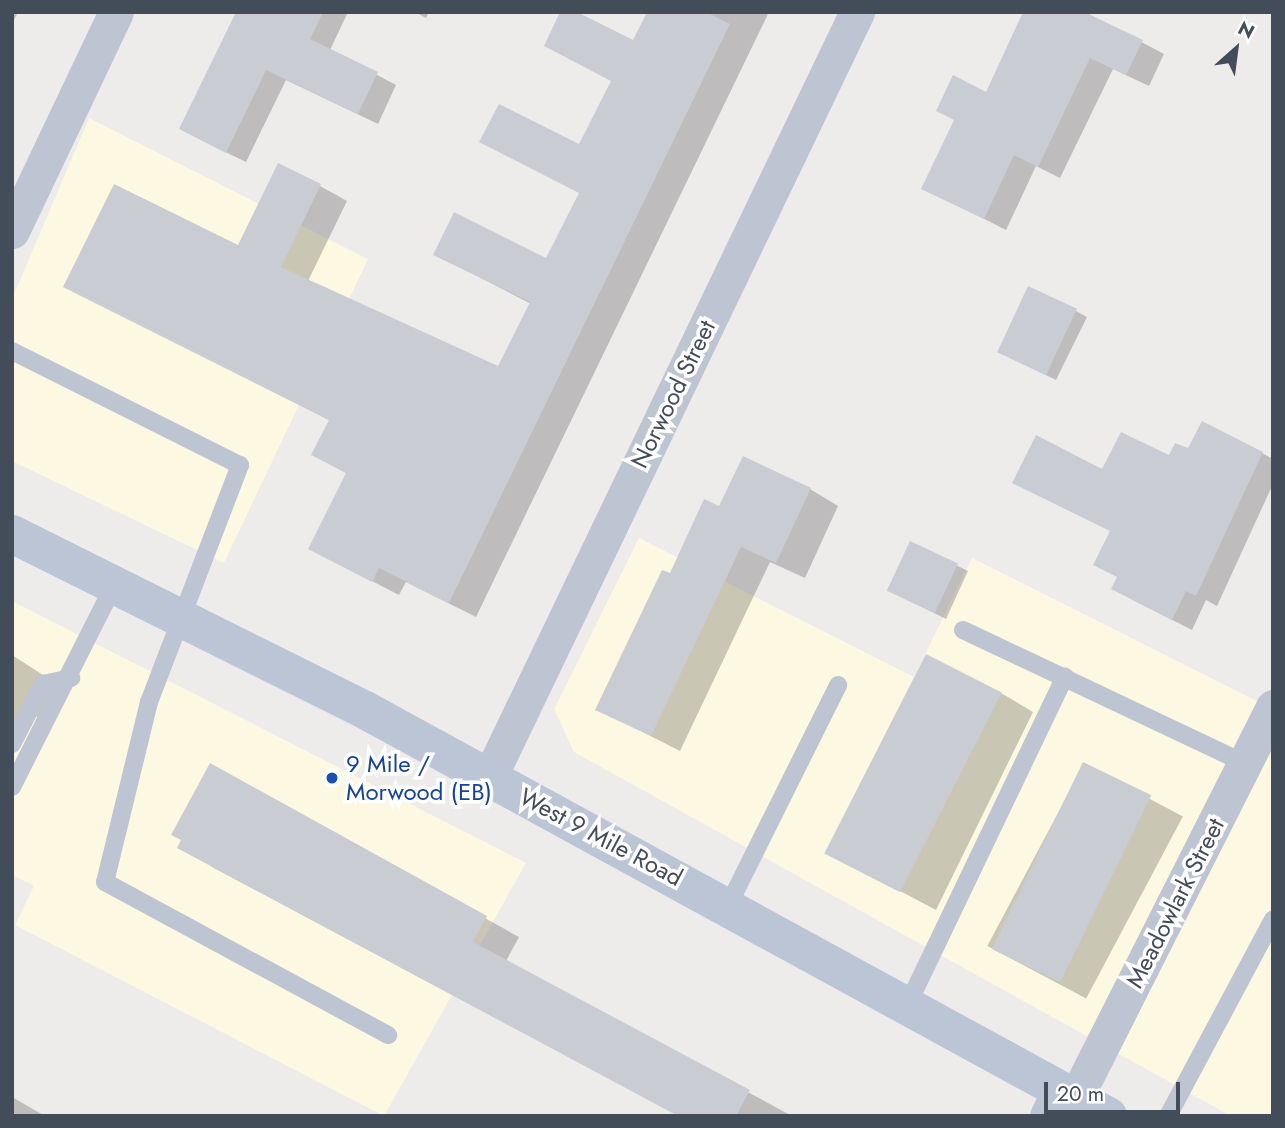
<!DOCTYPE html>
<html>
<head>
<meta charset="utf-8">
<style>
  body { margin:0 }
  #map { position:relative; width:1285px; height:1128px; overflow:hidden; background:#eeebeb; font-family:Jost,sans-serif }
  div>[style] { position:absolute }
  .commercial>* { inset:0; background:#fcf8e1 }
  .shadow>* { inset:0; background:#0003; transform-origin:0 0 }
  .building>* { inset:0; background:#caccd4; transform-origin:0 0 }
  .lane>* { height:18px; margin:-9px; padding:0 9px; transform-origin:9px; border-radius:9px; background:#bdc5d2 }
  .street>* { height:35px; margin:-17.5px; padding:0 17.5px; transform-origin:17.5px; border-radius:17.5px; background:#bdc5d2 }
  .secondary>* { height:38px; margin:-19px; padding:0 19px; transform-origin:19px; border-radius:19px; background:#bcc5d6 }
  .dots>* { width:19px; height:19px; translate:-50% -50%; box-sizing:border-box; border:4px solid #fff; border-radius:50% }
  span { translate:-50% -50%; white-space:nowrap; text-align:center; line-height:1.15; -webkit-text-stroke:7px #fff; paint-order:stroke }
  .street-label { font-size:24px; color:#434c59 }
  .transit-label { font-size:24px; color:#164399 }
  .left { translate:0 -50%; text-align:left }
  .frame { position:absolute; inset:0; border:14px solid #434c59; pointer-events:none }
  .north { position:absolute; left:1201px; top:14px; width:70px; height:70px; -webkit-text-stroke:5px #fff; paint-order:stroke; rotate:28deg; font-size:19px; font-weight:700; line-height:28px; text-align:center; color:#434c59 }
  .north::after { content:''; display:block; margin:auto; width:24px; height:32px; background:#434c59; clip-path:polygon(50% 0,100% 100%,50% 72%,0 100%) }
  .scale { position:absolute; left:1044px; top:1082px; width:136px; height:32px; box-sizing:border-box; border:4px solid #434c59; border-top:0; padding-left:9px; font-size:21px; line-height:24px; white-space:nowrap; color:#434c59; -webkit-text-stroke:5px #fff; paint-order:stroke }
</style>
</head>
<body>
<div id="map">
  <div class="commercial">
    <i style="clip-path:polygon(89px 118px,368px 259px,224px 563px,12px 461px,12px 299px)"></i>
    <i style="clip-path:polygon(639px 538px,914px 677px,972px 558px,1273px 709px,1273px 1116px,1231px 1116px,574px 752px,554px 709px)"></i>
    <i style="clip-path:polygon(12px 601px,526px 863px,384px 1116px,15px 925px,34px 886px,12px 875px)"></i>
  </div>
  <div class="shadow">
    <i style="clip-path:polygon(12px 12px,18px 12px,12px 24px)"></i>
    <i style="clip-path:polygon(237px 12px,348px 12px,330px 50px,396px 85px,378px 124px,286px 80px,246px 162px,201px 140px)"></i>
    <i style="clip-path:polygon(415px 12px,429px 12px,426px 18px)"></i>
    <i style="clip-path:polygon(649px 12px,769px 12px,476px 617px,406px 582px,399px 595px,310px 549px,348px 474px,313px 455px,331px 421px,65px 286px,239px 248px,320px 186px,347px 201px,308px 281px,499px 368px,531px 304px,435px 254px,547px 260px,580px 193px,580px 146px)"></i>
    <i style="clip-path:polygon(1025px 12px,1085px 12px,1164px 54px,1149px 86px,1113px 69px,1060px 178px,1036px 166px,1006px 230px,923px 188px,987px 94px)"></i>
    <i style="clip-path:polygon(1076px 311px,1087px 317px,1056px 380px,1010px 358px)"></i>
    <i style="clip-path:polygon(1188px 451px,1262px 453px,1273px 459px,1273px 484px,1217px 606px,1206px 600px,1192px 630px,1133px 600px,1118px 578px,1103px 471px)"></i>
    <i style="clip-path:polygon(810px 489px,838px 506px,805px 578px,770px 562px,680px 751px,597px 709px,670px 576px,720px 508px)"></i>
    <i style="clip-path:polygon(911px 543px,968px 571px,946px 619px,900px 596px)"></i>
    <i style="clip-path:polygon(12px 655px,57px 684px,41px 719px,31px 714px,12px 756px)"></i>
    <i style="clip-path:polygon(1001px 693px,1033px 712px,936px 910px,830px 854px)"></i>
    <i style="left:1084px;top:764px;width:112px;height:206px;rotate:28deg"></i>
    <i style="clip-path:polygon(211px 766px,519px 937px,506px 961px,792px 1116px,680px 1116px,212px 867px)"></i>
    <i style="clip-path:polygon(12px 1097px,45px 1116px,12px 1116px)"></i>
  </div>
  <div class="building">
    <i style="clip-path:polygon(236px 12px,323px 12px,310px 39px,378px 72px,358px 114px,266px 70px,226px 153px,179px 129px)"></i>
    <i style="clip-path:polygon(560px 12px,577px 12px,633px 40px,647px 12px,706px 12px,730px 24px,449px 603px,379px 568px,372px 582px,308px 549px,346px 473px,311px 455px,329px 420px,63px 287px,114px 184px,238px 245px,278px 163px,321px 184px,281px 267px,498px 366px,530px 302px,433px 255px,454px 212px,546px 258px,579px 193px,479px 142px,499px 104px,579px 144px,611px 81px,544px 46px)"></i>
    <i style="clip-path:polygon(1023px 12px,1084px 12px,1143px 40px,1126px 75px,1090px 58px,1038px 167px,1014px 155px,984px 219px,921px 189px,954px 120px,936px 111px,953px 75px,986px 92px)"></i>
    <i style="left:1028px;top:286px;width:54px;height:73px;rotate:25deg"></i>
    <i style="clip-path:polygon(1202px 421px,1263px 452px,1196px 596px,1186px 591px,1172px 620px,1111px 589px,1117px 577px,1093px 565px,1110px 531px,1012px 483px,1036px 435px,1102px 469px,1121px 432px,1169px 455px,1175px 443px,1188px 448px)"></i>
    <i style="clip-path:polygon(743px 456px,811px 488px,776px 563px,741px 547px,651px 736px,595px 710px,662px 570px,670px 573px,704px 499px,719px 506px)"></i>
    <i style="left:910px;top:541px;width:53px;height:55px;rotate:25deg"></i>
    <i style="left:926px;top:654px;width:85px;height:224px;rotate:27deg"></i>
    <i style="left:1083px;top:762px;width:76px;height:208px;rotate:26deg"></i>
    <i style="clip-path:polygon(210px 763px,487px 916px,473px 942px,750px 1090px,736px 1116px,678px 1116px,177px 848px,181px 840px,171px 835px)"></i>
  </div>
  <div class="lane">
    <i style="left:12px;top:351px;width:255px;rotate:26.6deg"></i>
    <i style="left:240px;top:465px;width:254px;rotate:111deg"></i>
    <i style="left:149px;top:702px;width:185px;rotate:103.7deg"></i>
    <i style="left:105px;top:882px;width:322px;rotate:28.4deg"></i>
    <i style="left:963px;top:630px;width:313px;rotate:25.3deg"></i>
    <i style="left:12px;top:744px;width:68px;rotate:-62.7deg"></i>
    <i style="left:43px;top:684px;width:29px;rotate:-12deg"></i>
    <i style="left:12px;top:787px;width:229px;rotate:-63.2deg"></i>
    <i style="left:728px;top:906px;width:247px;rotate:-63.5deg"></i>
    <i style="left:908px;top:1004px;width:363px;rotate:-64.4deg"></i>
    <i style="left:1168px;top:1116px;width:223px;rotate:-61.9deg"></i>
  </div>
  <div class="street">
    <i style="left:12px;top:231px;width:242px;rotate:-64.6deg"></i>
    <i style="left:490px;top:776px;width:848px;rotate:-64.34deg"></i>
    <i style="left:1076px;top:1097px;width:437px;rotate:-63.2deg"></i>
    <i style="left:1047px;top:1116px;width:30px;rotate:-64deg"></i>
  </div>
  <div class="secondary">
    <i style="left:12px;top:534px;width:394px;rotate:26.5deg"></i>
    <i style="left:365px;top:710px;width:847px;rotate:28.65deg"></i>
  </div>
  <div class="dots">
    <i style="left:332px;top:778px;background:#1a4fb4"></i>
  </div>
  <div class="street-label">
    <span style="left:673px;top:394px;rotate:-64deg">Norwood Street</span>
    <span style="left:601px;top:837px;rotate:28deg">West 9 Mile Road</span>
    <span style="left:1175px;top:903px;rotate:-63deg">Meadowlark Street</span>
  </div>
  <div class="transit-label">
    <span class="left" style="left:346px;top:778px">9 Mile /<br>Morwood (EB)</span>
  </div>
  <div class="frame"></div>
  <div class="north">N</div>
  <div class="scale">20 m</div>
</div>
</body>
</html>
